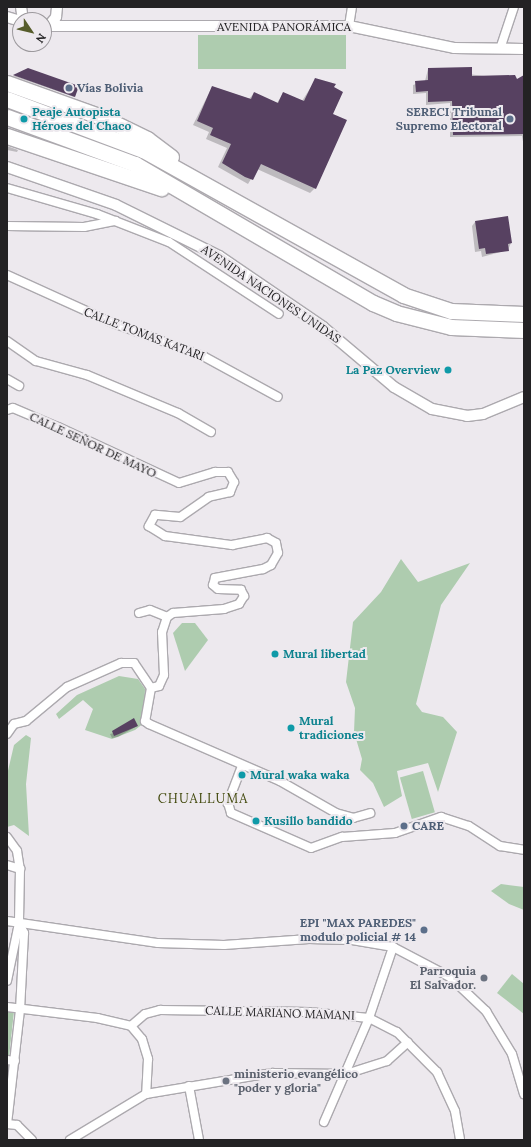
<!DOCTYPE html>
<html>
<head>
<meta charset="utf-8">
<style>
  body { margin:0 }
  #map { position:relative; width:531px; height:1147px; overflow:hidden; background:#ede9ee; font-family:Lora,serif }
  div>[style] { position:absolute }
  .green>* { inset:0; background:#aeccaf; transform-origin:0 0 }
  .shadow>* { inset:0; background:#0003 }
  .building>* { inset:0; background:#574161 }
  .roads { filter:drop-shadow(1px 0 #aca9ae) drop-shadow(-1px 0 #aca9ae) drop-shadow(0 1px #aca9ae) drop-shadow(0 -1px #aca9ae) }
  .minor>* { height:8px; margin:-4px; padding:0 4px; transform-origin:4px; border-radius:4px; background:#fff }
  .tertiary>* { height:10px; margin:-5px; padding:0 5px; transform-origin:5px; border-radius:5px; background:#fff }
  .motorway>* { height:15px; margin:-7.5px; padding:0 7.5px; transform-origin:7.5px; border-radius:7.5px; background:#fff }
  .dots>* { width:11px; height:11px; translate:-50% -50%; box-sizing:border-box; border:2px solid #ede9ee; border-radius:50% }
  span { translate:-50% -50%; white-space:nowrap; text-align:center; line-height:1.15; -webkit-text-stroke:4px #ede9ee; paint-order:stroke }
  .street-label { font-size:12px; color:#232224 }
  .service-label { font-size:12px; color:#4e5e75; font-weight:700 }
  .left { translate:0 -50%; text-align:left }
  .right { translate:-100% -50%; text-align:right }
  .culture-label { font-size:12px; color:#0d838f; font-weight:700 }
  .worship-label { font-size:12px; color:#5b616d; font-weight:700 }
  .neighbourhood-label { font-size:13px; color:#434a0e; letter-spacing:1px }
  .frame { position:absolute; inset:0; border:8px solid #232224; pointer-events:none }
  .north { position:absolute; left:12px; top:12px; width:40px; height:40px; box-sizing:border-box; background:#ede9ee; border:1px solid #9c999d; border-radius:50%; rotate:125deg; font-size:11px; font-weight:700; line-height:16px; text-align:center; color:#232224 }
  .north::after { content:''; display:block; margin:auto; width:14px; height:18px; background:#565c2b; clip-path:polygon(50% 0,100% 100%,50% 72%,0 100%) }
</style>
</head>
<body>
<div id="map">
  <div class="green">
    <i style="left:346px;top:35px;width:34px;height:148px;rotate:90deg"></i>
    <i style="clip-path:polygon(401px 559px,418px 582px,470px 563px,441px 605px,416px 704px,422px 712px,443px 717px,457px 732px,438px 792px,428px 763px,397px 771px,402px 796px,384px 807px,373px 783px,360px 770px,362px 759px,354px 732px,355px 708px,346px 682px,353px 622px,381px 592px)"></i>
    <i style="clip-path:polygon(182px 623px,195px 623px,208px 640px,185px 671px,173px 633px)"></i>
    <i style="clip-path:polygon(119px 676px,138px 679px,145px 689px,144px 723px,135px 730px,112px 739px,85px 730px,93px 709px,83px 700px,59px 719px,56px 714px,77px 695px)"></i>
    <i style="clip-path:polygon(26px 735px,31px 738px,26px 784px,29px 836px,14px 825px,7px 827px,7px 775px,14px 745px)"></i>
    <i style="left:423px;top:771px;width:43px;height:24px;rotate:74deg"></i>
    <i style="clip-path:polygon(501px 884px,524px 887px,524px 910px,509px 904px,491px 891px)"></i>
    <i style="clip-path:polygon(512px 974px,524px 984px,524px 1014px,497px 993px)"></i>
    <i style="clip-path:polygon(8px 1010px,14px 1011px,9px 1057px,7px 1057px)"></i>
  </div>
  <div class="shadow">
    <i style="clip-path:polygon(28px 69px,78px 87px,74px 97px,13px 76px)"></i>
    <i style="clip-path:polygon(428px 69px,517px 80px,524px 76px,524px 147px,522px 136px,450px 137px,450px 103px,426px 105px,426px 93px,413px 94px,413px 85px,425px 81px)"></i>
    <i style="clip-path:polygon(316px 79px,333px 88px,331px 114px,315px 188px,310px 193px,257px 169px,248px 184px,218px 167px,227px 148px,206px 139px,209px 132px,193px 125px,212px 87px,249px 99px,254px 93px,277px 103px,283px 93px,302px 101px)"></i>
    <i style="clip-path:polygon(7px 146px,18px 150px,17px 152px,7px 150px)"></i>
    <i style="clip-path:polygon(475px 222px,511px 243px,508px 250px,482px 257px,481px 251px,475px 252px,472px 226px)"></i>
    <i style="clip-path:polygon(137px 726px,118px 737px,112px 738px,110px 734px)"></i>
  </div>
  <div class="building">
    <i style="clip-path:polygon(472px 67px,472px 76px,515px 75px,517px 79px,524px 75px,524px 134px,453px 135px,452px 101px,428px 102px,428px 91px,416px 92px,415px 81px,428px 80px,428px 68px)"></i>
    <i style="clip-path:polygon(28px 68px,79px 86px,75px 97px,13px 75px)"></i>
    <i style="clip-path:polygon(315px 78px,336px 84px,334px 87px,343px 92px,333px 114px,347px 120px,316px 189px,261px 164px,253px 180px,245px 177px,222px 163px,231px 144px,210px 135px,213px 128px,197px 121px,212px 86px,251px 99px,254px 92px,278px 103px,283px 92px,304px 101px)"></i>
    <i style="clip-path:polygon(508px 216px,512px 243px,508px 244px,509px 251px,486px 254px,485px 248px,479px 249px,475px 221px)"></i>
    <i style="clip-path:polygon(134px 718px,138px 726px,114px 736px,112px 731px)"></i>
  </div>
  <div class="roads">
    <div class="minor">
      <i style="left:349px;top:26px;width:19px;rotate:-81deg"></i>
      <i style="left:500px;top:49px;width:44px;rotate:-71.6deg"></i>
      <i style="left:7px;top:188px;width:94px;rotate:16.1deg"></i>
      <i style="left:97px;top:214px;width:77px;rotate:21.3deg"></i>
      <i style="left:169px;top:242px;width:131px;rotate:33.2deg"></i>
      <i style="left:7px;top:226px;width:77px;rotate:0.7deg"></i>
      <i style="left:84px;top:227px;width:32px;rotate:-11deg"></i>
      <i style="left:7px;top:275px;width:116px;rotate:24.4deg"></i>
      <i style="left:113px;top:323px;width:96px;rotate:20.1deg"></i>
      <i style="left:203px;top:356px;width:85px;rotate:28.7deg"></i>
      <i style="left:7px;top:341px;width:35px;rotate:35deg"></i>
      <i style="left:36px;top:361px;width:53px;rotate:15.4deg"></i>
      <i style="left:87px;top:375px;width:99px;rotate:22.7deg"></i>
      <i style="left:178px;top:413px;width:38px;rotate:30deg"></i>
      <i style="left:7px;top:379px;width:14px;rotate:30deg"></i>
      <i style="left:7px;top:410px;width:6px;rotate:-18deg"></i>
      <i style="left:13px;top:408px;width:49px;rotate:22.9deg"></i>
      <i style="left:58px;top:427px;width:133px;rotate:24.8deg"></i>
      <i style="left:179px;top:483px;width:38px;rotate:-17deg"></i>
      <i style="left:215px;top:472px;width:13px"></i>
      <i style="left:228px;top:472px;width:12px;rotate:59deg"></i>
      <i style="left:234px;top:482px;width:11px;rotate:112deg"></i>
      <i style="left:230px;top:492px;width:22px;rotate:167deg"></i>
      <i style="left:209px;top:497px;width:35px;rotate:145deg"></i>
      <i style="left:180px;top:517px;width:25px;rotate:-175deg"></i>
      <i style="left:155px;top:515px;width:13px;rotate:119deg"></i>
      <i style="left:149px;top:526px;width:19px;rotate:32deg"></i>
      <i style="left:165px;top:536px;width:68px;rotate:7.7deg"></i>
      <i style="left:232px;top:545px;width:36px;rotate:-11deg"></i>
      <i style="left:267px;top:538px;width:10px;rotate:29deg"></i>
      <i style="left:276px;top:543px;width:10px;rotate:79deg"></i>
      <i style="left:278px;top:553px;width:14px;rotate:120deg"></i>
      <i style="left:271px;top:565px;width:9px;rotate:153deg"></i>
      <i style="left:263px;top:569px;width:49px;rotate:169.4deg"></i>
      <i style="left:215px;top:578px;width:7px;rotate:106deg"></i>
      <i style="left:213px;top:585px;width:6px;rotate:39deg"></i>
      <i style="left:218px;top:589px;width:23px;rotate:2deg"></i>
      <i style="left:241px;top:590px;width:7px;rotate:63deg"></i>
      <i style="left:244px;top:596px;width:9px;rotate:122deg"></i>
      <i style="left:239px;top:604px;width:16px;rotate:162deg"></i>
      <i style="left:224px;top:609px;width:51px;rotate:175.5deg"></i>
      <i style="left:173px;top:613px;width:7px;rotate:146deg"></i>
      <i style="left:167px;top:617px;width:16px;rotate:108deg"></i>
      <i style="left:162px;top:632px;width:43px;rotate:87.3deg"></i>
      <i style="left:164px;top:675px;width:12px;rotate:114deg"></i>
      <i style="left:159px;top:686px;width:8px;rotate:166deg"></i>
      <i style="left:151px;top:688px;width:30px;rotate:-124deg"></i>
      <i style="left:134px;top:663px;width:13px;rotate:180deg"></i>
      <i style="left:121px;top:663px;width:59px;rotate:156deg"></i>
      <i style="left:67px;top:687px;width:53px;rotate:140.3deg"></i>
      <i style="left:26px;top:721px;width:12px;rotate:166deg"></i>
      <i style="left:14px;top:724px;width:12px;rotate:125deg"></i>
      <i style="left:139px;top:613px;width:11px;rotate:-15deg"></i>
      <i style="left:150px;top:610px;width:18px;rotate:22deg"></i>
      <i style="left:151px;top:688px;width:34px;rotate:100deg"></i>
      <i style="left:145px;top:721px;width:5px;rotate:37deg"></i>
      <i style="left:149px;top:724px;width:143px;rotate:23.5deg"></i>
      <i style="left:280px;top:781px;width:64px;rotate:29.7deg"></i>
      <i style="left:336px;top:813px;width:18px;rotate:16deg"></i>
      <i style="left:353px;top:818px;width:18px;rotate:-16deg"></i>
      <i style="left:242px;top:766px;width:40px;rotate:111deg"></i>
      <i style="left:228px;top:803px;width:10px;rotate:73deg"></i>
      <i style="left:231px;top:813px;width:87px;rotate:23.6deg"></i>
      <i style="left:311px;top:848px;width:33px;rotate:-20deg"></i>
      <i style="left:342px;top:837px;width:53px;rotate:-4.3deg"></i>
      <i style="left:395px;top:833px;width:49px;rotate:-19.2deg"></i>
      <i style="left:441px;top:817px;width:29px;rotate:18deg"></i>
      <i style="left:469px;top:826px;width:37px;rotate:33deg"></i>
      <i style="left:500px;top:846px;width:24px;rotate:9deg"></i>
      <i style="left:7px;top:837px;width:17px;rotate:54deg"></i>
      <i style="left:17px;top:851px;width:18px;rotate:81deg"></i>
      <i style="left:20px;top:869px;width:54px;rotate:91.1deg"></i>
      <i style="left:19px;top:923px;width:59px;rotate:101.7deg"></i>
      <i style="left:7px;top:865px;width:14px;rotate:17deg"></i>
      <i style="left:7px;top:921px;width:153px;rotate:8.3deg"></i>
      <i style="left:158px;top:943px;width:66px;rotate:1.7deg"></i>
      <i style="left:224px;top:945px;width:85px;rotate:-4deg"></i>
      <i style="left:309px;top:939px;width:43px;rotate:1.3deg"></i>
      <i style="left:352px;top:940px;width:42px;rotate:9.7deg"></i>
      <i style="left:393px;top:947px;width:64px;rotate:27.8deg"></i>
      <i style="left:450px;top:977px;width:50px;rotate:43.4deg"></i>
      <i style="left:486px;top:1011px;width:50px;rotate:58.8deg"></i>
      <i style="left:512px;top:1054px;width:42px;rotate:73.3deg"></i>
      <i style="left:7px;top:1007px;width:91px;rotate:7deg"></i>
      <i style="left:97px;top:1018px;width:35px;rotate:13deg"></i>
      <i style="left:131px;top:1026px;width:17px;rotate:50deg"></i>
      <i style="left:142px;top:1039px;width:21px;rotate:73deg"></i>
      <i style="left:148px;top:1059px;width:35px;rotate:93deg"></i>
      <i style="left:131px;top:1026px;width:18px;rotate:-41deg"></i>
      <i style="left:145px;top:1014px;width:16px;rotate:-15deg"></i>
      <i style="left:160px;top:1010px;width:149px;rotate:0.8deg"></i>
      <i style="left:309px;top:1012px;width:60px;rotate:5.7deg"></i>
      <i style="left:369px;top:1018px;width:31px;rotate:27deg"></i>
      <i style="left:397px;top:1032px;width:57px;rotate:45deg"></i>
      <i style="left:437px;top:1072px;width:43px;rotate:65.2deg"></i>
      <i style="left:455px;top:1111px;width:29px;rotate:80deg"></i>
      <i style="left:7px;top:1060px;width:8px;rotate:7deg"></i>
      <i style="left:189px;top:1086px;width:55px;rotate:79.5deg"></i>
      <i style="left:324px;top:1122px;width:113px;rotate:-66.6deg"></i>
      <i style="left:369px;top:1018px;width:75px;rotate:-71.3deg"></i>
      <i style="left:7px;top:1124px;width:115px;rotate:-83.5deg"></i>
      <i style="left:20px;top:1010px;width:77px;rotate:-87deg"></i>
      <i style="left:24px;top:933px;width:11px;rotate:-117deg"></i>
      <i style="left:7px;top:1124px;width:10px;rotate:6deg"></i>
      <i style="left:17px;top:1125px;width:21px;rotate:45deg"></i>
      <i style="left:70px;top:1140px;width:89px;rotate:-31.2deg"></i>
      <i style="left:146px;top:1094px;width:128px;rotate:-9.5deg"></i>
      <i style="left:272px;top:1073px;width:74px;rotate:0.8deg"></i>
      <i style="left:346px;top:1074px;width:43px;rotate:-17.6deg"></i>
      <i style="left:387px;top:1061px;width:28px;rotate:-42deg"></i>
    </div>
    <div class="tertiary">
      <i style="left:21px;top:7px;width:13px;rotate:81deg"></i>
      <i style="left:7px;top:17px;width:14px;rotate:17deg"></i>
      <i style="left:44px;top:26px;width:305px"></i>
      <i style="left:349px;top:26px;width:107px;rotate:11.8deg"></i>
      <i style="left:454px;top:48px;width:70px;rotate:0.8deg"></i>
      <i style="left:48px;top:27px;width:13px;rotate:-51deg"></i>
      <i style="left:56px;top:17px;width:10px;rotate:-84deg"></i>
      <i style="left:7px;top:167px;width:115px;rotate:19.2deg"></i>
      <i style="left:116px;top:205px;width:115px;rotate:26.3deg"></i>
      <i style="left:219px;top:256px;width:126px;rotate:34.3deg"></i>
      <i style="left:323px;top:327px;width:93px;rotate:40.2deg"></i>
      <i style="left:394px;top:387px;width:44px;rotate:30.1deg"></i>
      <i style="left:432px;top:409px;width:36px;rotate:11deg"></i>
      <i style="left:467px;top:416px;width:16px;rotate:-7deg"></i>
      <i style="left:483px;top:414px;width:44px;rotate:-22.5deg"></i>
    </div>
    <div class="motorway">
      <i style="left:7px;top:83px;width:103px;rotate:19.8deg"></i>
      <i style="left:104px;top:118px;width:48px;rotate:26deg"></i>
      <i style="left:147px;top:139px;width:30px;rotate:37deg"></i>
      <i style="left:7px;top:99px;width:145px;rotate:20.6deg"></i>
      <i style="left:143px;top:150px;width:298px;rotate:29.1deg"></i>
      <i style="left:403px;top:295px;width:51px;rotate:18.4deg"></i>
      <i style="left:451px;top:311px;width:73px;rotate:2.4deg"></i>
      <i style="left:7px;top:117px;width:136px;rotate:20.2deg"></i>
      <i style="left:135px;top:164px;width:276px;rotate:30.3deg"></i>
      <i style="left:373px;top:303px;width:25px;rotate:23deg"></i>
      <i style="left:396px;top:313px;width:57px;rotate:14.3deg"></i>
      <i style="left:451px;top:327px;width:73px;rotate:2.4deg"></i>
      <i style="left:7px;top:136px;width:163px;rotate:18.7deg"></i>
    </div>
  </div>
  <div class="dots">
    <i style="left:69px;top:88px;background:#5c6f8a"></i>
    <i style="left:24px;top:119px;background:#0f9aa8"></i>
    <i style="left:510px;top:119px;background:#5c6f8a"></i>
    <i style="left:448px;top:370px;background:#0f9aa8"></i>
    <i style="left:275px;top:654px;background:#0f9aa8"></i>
    <i style="left:291px;top:728px;background:#0f9aa8"></i>
    <i style="left:242px;top:775px;background:#0f9aa8"></i>
    <i style="left:256px;top:821px;background:#0f9aa8"></i>
    <i style="left:404px;top:826px;background:#5c6f8a"></i>
    <i style="left:424px;top:930px;background:#5c6f8a"></i>
    <i style="left:484px;top:978px;background:#6b7280"></i>
    <i style="left:226px;top:1081px;background:#6b7280"></i>
  </div>
  <div class="street-label">
    <span style="left:284px;top:27px">AVENIDA PANORÁMICA</span>
    <span style="left:271px;top:294px;rotate:34deg">AVENIDA NACIONES UNIDAS</span>
    <span style="left:144px;top:334px;rotate:21deg">CALLE TOMAS KATARI</span>
    <span style="left:93px;top:445px;rotate:25deg">CALLE SEÑOR DE MAYO</span>
    <span style="left:280px;top:1013px;rotate:2deg">CALLE MARIANO MAMANI</span>
  </div>
  <div class="service-label">
    <span class="left" style="left:77px;top:88px">Vías Bolivia</span>
    <span class="right" style="left:502px;top:119px">SERECI Tribunal<br>Supremo Electoral</span>
    <span class="left" style="left:412px;top:826px">CARE</span>
    <span class="right" style="left:416px;top:930px">EPI "MAX PAREDES"<br>modulo policial # 14</span>
  </div>
  <div class="culture-label">
    <span class="left" style="left:32px;top:119px">Peaje Autopista<br>Héroes del Chaco</span>
    <span class="right" style="left:440px;top:370px">La Paz Overview</span>
    <span class="left" style="left:283px;top:654px">Mural libertad</span>
    <span class="left" style="left:299px;top:728px">Mural<br>tradiciones</span>
    <span class="left" style="left:250px;top:775px">Mural waka waka</span>
    <span class="left" style="left:264px;top:821px">Kusillo bandido</span>
  </div>
  <div class="worship-label">
    <span class="right" style="left:476px;top:978px">Parroquia<br>El Salvador.</span>
    <span class="left" style="left:234px;top:1081px">ministerio evangélico<br>"poder y gloria"</span>
  </div>
  <div class="neighbourhood-label">
    <span style="left:203px;top:799px">CHUALLUMA</span>
  </div>
  <div class="frame"></div>
  <div class="north">N</div>
</div>
</body>
</html>
